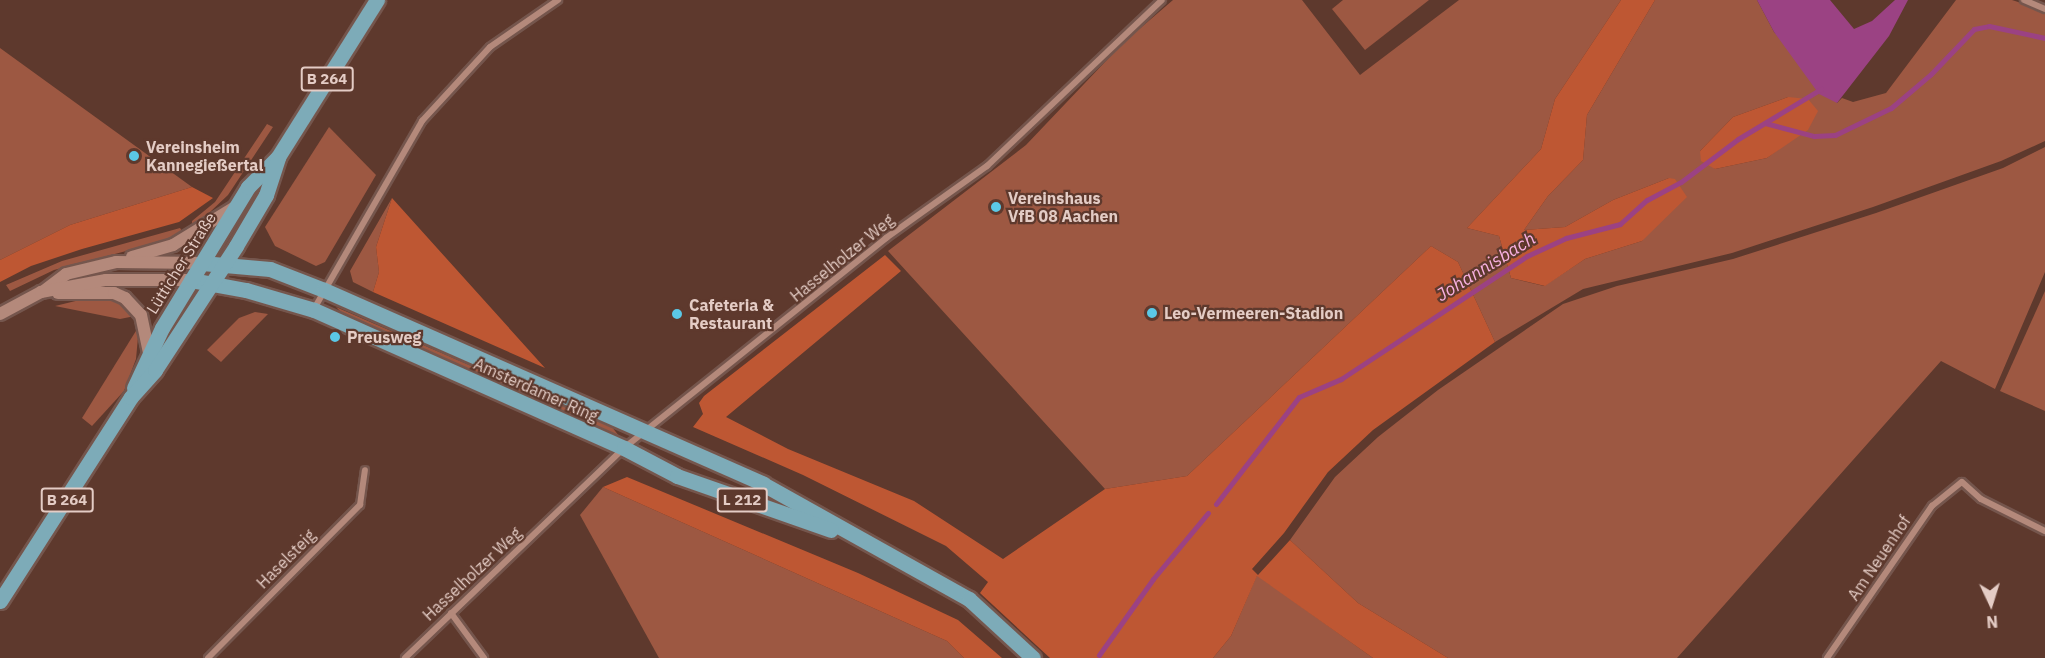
<!DOCTYPE html>
<html>
<head>
<meta charset="utf-8">
<style>
  body { margin:0 }
  #map { position:relative; width:2045px; height:658px; overflow:hidden; background:#5e392d; font-family:"IBM Plex Sans",sans-serif }
  div>[style] { position:absolute }
  .green>* { inset:0; background:#9d5842 }
  .forest>* { inset:0; background:#be5733 }
  .water>* { inset:0; background:#9b4283 }
  .stream>* { height:5px; margin:-2.5px; padding:0 2.5px; transform-origin:2.5px; border-radius:2.5px; background:#9b4283 }
  .roads { filter:drop-shadow(2px 0 #75564d) drop-shadow(-2px 0 #75564d) drop-shadow(0 2px #75564d) drop-shadow(0 -2px #75564d) }
  .street>* { height:6px; margin:-3px; padding:0 3px; transform-origin:3px; border-radius:3px; background:#b4897b }
  .secondary>* { height:12px; margin:-6px; padding:0 6px; transform-origin:6px; border-radius:6px; background:#b4897b }
  .primary>* { height:15px; margin:-7.5px; padding:0 7.5px; transform-origin:7.5px; border-radius:7.5px; background:#7dabb8 }
  .dots>* { width:16px; height:16px; translate:-50% -50%; box-sizing:border-box; border:3px solid #5e392d; border-radius:50% }
  span { translate:-50% -50%; white-space:nowrap; text-align:center; line-height:1.15; -webkit-text-stroke:4.5px #5e392d; paint-order:stroke }
  .shield-label span { padding:2px 4px; background:#5e392d; border:2px solid; border-radius:4px; -webkit-text-stroke-width:0 }
  .shield-label { font-size:15px; color:#e4ccc5; font-weight:700 }
  .poi-label { font-size:16px; color:#e4ccc5; font-weight:700 }
  .left { translate:0 -50%; text-align:left }
  .street-label { font-size:16px; color:#e4ccc5 }
  .water-label { font-size:18px; color:#f9b1e1; font-style:italic }
  .north { position:absolute; left:1961px; top:574px; width:60px; height:60px; -webkit-text-stroke:4px #5e392d; paint-order:stroke; rotate:176deg; font-size:16px; font-weight:700; line-height:24px; text-align:center; color:#e4ccc5 }
  .north::after { content:''; display:block; margin:auto; width:21px; height:27px; background:#e4ccc5; clip-path:polygon(50% 0,100% 100%,50% 72%,0 100%) }
</style>
</head>
<body>
<div id="map">
  <div class="green">
    <i style="clip-path:polygon(evenodd,1173px 0,1302px 0,1360px 75px,1459px 0,1621px 0,1555px 99px,1541px 149px,1467px 228px,1499px 236px,1511px 278px,1544px 286px,1585px 259px,1642px 241px,1669px 178px,1613px 200px,1565px 227px,1524px 230px,1548px 196px,1583px 160px,1587px 115px,1655px 0,1757px 0,1774px 32px,1837px 103px,1842px 98px,1853px 102px,1886px 93px,1956px 0,2012px 0,2045px 11px,2045px 141px,2001px 161px,1873px 207px,1732px 253px,1583px 289px,1495px 342px,1458px 262px,1431px 246px,1187px 476px,1105px 489px,888px 251px,1026px 145px,1123px 43px,1173px 0,1788px 97px,1785px 144px,1767px 158px,1715px 169px,1700px 151px,1733px 117px,1788px 97px)"></i>
    <i style="clip-path:polygon(1343px 0,1429px 0,1365px 50px,1332px 9px)"></i>
    <i style="clip-path:polygon(0 48px,192px 187px,70px 225px,0 260px)"></i>
    <i style="clip-path:polygon(267px 124px,273px 127px,228px 195px,192px 229px,192px 221px,215px 202px)"></i>
    <i style="clip-path:polygon(329px 127px,376px 175px,325px 262px,316px 266px,275px 246px,265px 227px)"></i>
    <i style="clip-path:polygon(2045px 147px,2045px 272px,1995px 389px,1941px 361px,1677px 658px,1448px 658px,1358px 603px,1290px 540px,1335px 477px,1378px 437px,1438px 390px,1563px 304px,1617px 286px,1733px 259px,1876px 213px,2003px 168px)"></i>
    <i style="clip-path:polygon(392px 198px,376px 247px,379px 272px,373px 292px,353px 282px,350px 271px)"></i>
    <i style="clip-path:polygon(180px 228px,184px 234px,168px 240px,54px 270px,10px 291px,6px 285px,62px 261px)"></i>
    <i style="clip-path:polygon(2045px 291px,2045px 411px,2000px 391px)"></i>
    <i style="clip-path:polygon(92px 297px,113px 299px,135px 316px,120px 319px,55px 306px)"></i>
    <i style="clip-path:polygon(336px 307px,612px 427px,619px 436px,341px 312px)"></i>
    <i style="clip-path:polygon(255px 312px,268px 314px,221px 362px,207px 350px,239px 318px)"></i>
    <i style="clip-path:polygon(139px 326px,136px 359px,124px 391px,92px 426px,82px 418px)"></i>
    <i style="clip-path:polygon(603px 487px,947px 641px,964px 658px,659px 658px,580px 515px)"></i>
    <i style="clip-path:polygon(1257px 575px,1373px 658px,1213px 658px,1231px 636px)"></i>
  </div>
  <div class="forest">
    <i style="clip-path:polygon(1621px 0,1655px 0,1587px 115px,1583px 160px,1548px 196px,1524px 230px,1565px 227px,1613px 200px,1669px 178px,1675px 179px,1687px 197px,1642px 241px,1585px 259px,1545px 286px,1511px 278px,1499px 236px,1467px 228px,1541px 149px,1555px 99px)"></i>
    <i style="clip-path:polygon(1788px 97px,1808px 99px,1818px 111px,1808px 130px,1767px 158px,1715px 169px,1701px 161px,1700px 151px,1733px 117px)"></i>
    <i style="clip-path:polygon(192px 187px,213px 198px,179px 222px,82px 249px,31px 266px,0 282px,0 260px,70px 225px)"></i>
    <i style="clip-path:polygon(392px 198px,545px 368px,373px 292px,379px 272px,376px 247px)"></i>
    <i style="clip-path:polygon(1431px 246px,1458px 262px,1495px 342px,1373px 430px,1328px 472px,1284px 533px,1252px 569px,1258px 575px,1290px 540px,1358px 603px,1448px 658px,1373px 658px,1257px 576px,1231px 636px,1213px 658px,1050px 658px,980px 593px,988px 582px,946px 546px,803px 475px,693px 427px,703px 414px,699px 403px,704px 396px,885px 255px,901px 271px,726px 417px,788px 449px,914px 501px,1003px 559px,1105px 489px,1187px 476px)"></i>
    <i style="clip-path:polygon(627px 477px,858px 573px,958px 620px,1002px 658px,964px 658px,947px 641px,603px 487px)"></i>
  </div>
  <div class="water">
    <i style="clip-path:polygon(1757px 0,1830px 0,1854px 29px,1872px 21px,1895px 0,1908px 0,1889px 36px,1837px 103px,1819px 94px,1774px 32px)"></i>
  </div>
  <div class="stream">
    <i style="left:1765px;top:123px;width:51px;rotate:14.9deg"></i>
    <i style="left:1814px;top:136px;width:21px;rotate:-3deg"></i>
    <i style="left:1835px;top:135px;width:62px;rotate:-25.7deg"></i>
    <i style="left:1891px;top:108px;width:52px;rotate:-40.4deg"></i>
    <i style="left:1931px;top:74px;width:62px;rotate:-46.3deg"></i>
    <i style="left:1974px;top:29px;width:15px;rotate:-11deg"></i>
    <i style="left:1989px;top:26px;width:57px;rotate:12.1deg"></i>
    <i style="left:1216px;top:504px;width:135px;rotate:-52.2deg"></i>
    <i style="left:1299px;top:397px;width:46px;rotate:-23.2deg"></i>
    <i style="left:1341px;top:379px;width:223px;rotate:-33.5deg"></i>
    <i style="left:1527px;top:256px;width:43px;rotate:-24.8deg"></i>
    <i style="left:1566px;top:238px;width:56px;rotate:-14.5deg"></i>
    <i style="left:1620px;top:224px;width:36px;rotate:-42deg"></i>
    <i style="left:1647px;top:200px;width:38px;rotate:-28deg"></i>
    <i style="left:1681px;top:182px;width:71px;rotate:-37deg"></i>
    <i style="left:1738px;top:139px;width:97px;rotate:-31.1deg"></i>
    <i style="left:1099px;top:655px;width:93px;rotate:-54.6deg"></i>
    <i style="left:1153px;top:579px;width:86px;rotate:-50.2deg"></i>
  </div>
  <div class="roads">
    <div class="street">
      <i style="left:2024px;top:0;width:23px;rotate:23deg"></i>
      <i style="left:314px;top:309px;width:217px;rotate:-60.1deg"></i>
      <i style="left:422px;top:121px;width:100px;rotate:-47.4deg"></i>
      <i style="left:490px;top:47px;width:83px;rotate:-34.7deg"></i>
      <i style="left:451px;top:613px;width:56px;rotate:53.7deg"></i>
      <i style="left:208px;top:658px;width:216px;rotate:-45.2deg"></i>
      <i style="left:360px;top:505px;width:35px;rotate:-82deg"></i>
      <i style="left:405px;top:658px;width:303px;rotate:-43.8deg"></i>
      <i style="left:624px;top:448px;width:336px;rotate:-38.7deg"></i>
      <i style="left:886px;top:238px;width:124px;rotate:-35.5deg"></i>
      <i style="left:987px;top:166px;width:241px;rotate:-43.5deg"></i>
      <i style="left:1827px;top:658px;width:185px;rotate:-55.4deg"></i>
      <i style="left:1932px;top:506px;width:38px;rotate:-39deg"></i>
      <i style="left:1962px;top:482px;width:25px;rotate:42deg"></i>
      <i style="left:1981px;top:499px;width:72px;rotate:26.6deg"></i>
    </div>
    <div class="secondary">
      <i style="left:132px;top:257px;width:43px;rotate:-16.3deg"></i>
      <i style="left:173px;top:245px;width:73px;rotate:-31.5deg"></i>
      <i style="left:45px;top:290px;width:26px;rotate:-37deg"></i>
      <i style="left:66px;top:274px;width:51px;rotate:-13.5deg"></i>
      <i style="left:116px;top:262px;width:86px;rotate:0.7deg"></i>
      <i style="left:58px;top:293px;width:56px"></i>
      <i style="left:114px;top:293px;width:12px;rotate:24deg"></i>
      <i style="left:125px;top:298px;width:23px;rotate:47deg"></i>
      <i style="left:141px;top:315px;width:38px;rotate:78deg"></i>
      <i style="left:0;top:314px;width:47px;rotate:-28.2deg"></i>
      <i style="left:41px;top:292px;width:66px;rotate:-10.5deg"></i>
      <i style="left:106px;top:280px;width:85px"></i>
    </div>
    <div class="primary">
      <i style="left:202px;top:263px;width:68px;rotate:5deg"></i>
      <i style="left:270px;top:269px;width:58px;rotate:21.3deg"></i>
      <i style="left:324px;top:290px;width:480px;rotate:23.8deg"></i>
      <i style="left:763px;top:484px;width:236px;rotate:29.2deg"></i>
      <i style="left:969px;top:599px;width:87px;rotate:42.7deg"></i>
      <i style="left:191px;top:280px;width:56px;rotate:10.3deg"></i>
      <i style="left:246px;top:290px;width:71px;rotate:16.4deg"></i>
      <i style="left:314px;top:310px;width:339px;rotate:24deg"></i>
      <i style="left:624px;top:448px;width:60px;rotate:27.8deg"></i>
      <i style="left:677px;top:476px;width:163px;rotate:19.3deg"></i>
      <i style="left:134px;top:388px;width:66px;rotate:-65deg"></i>
      <i style="left:162px;top:328px;width:165px;rotate:-58.6deg"></i>
      <i style="left:248px;top:187px;width:42px;rotate:-45deg"></i>
      <i style="left:278px;top:157px;width:186px;rotate:-57.8deg"></i>
      <i style="left:0;top:601px;width:242px;rotate:-57.3deg"></i>
      <i style="left:131px;top:397px;width:36px;rotate:-48deg"></i>
      <i style="left:155px;top:370px;width:148px;rotate:-56.8deg"></i>
      <i style="left:236px;top:246px;width:59px;rotate:-59.5deg"></i>
      <i style="left:266px;top:195px;width:40px;rotate:-72deg"></i>
    </div>
  </div>
  <div class="dots">
    <i style="left:134px;top:156px;background:#5bc8e6"></i>
    <i style="left:996px;top:207px;background:#5bc8e6"></i>
    <i style="left:1152px;top:313px;background:#5bc8e6"></i>
    <i style="left:677px;top:314px;background:#5bc8e6"></i>
    <i style="left:335px;top:337px;background:#5bc8e6"></i>
  </div>
  <div class="shield-label">
    <span style="left:327px;top:79px">B 264</span>
    <span style="left:67px;top:500px">B 264</span>
    <span style="left:742px;top:500px">L 212</span>
  </div>
  <div class="poi-label">
    <span class="left" style="left:146px;top:156px">Vereinsheim<br>Kannegießertal</span>
    <span class="left" style="left:1008px;top:207px">Vereinshaus<br>VfB 08 Aachen</span>
    <span class="left" style="left:689px;top:314px">Cafeteria &amp;<br>Restaurant</span>
    <span class="left" style="left:1164px;top:313px">Leo-Vermeeren-Stadion</span>
    <span class="left" style="left:347px;top:337px">Preusweg</span>
  </div>
  <div class="street-label">
    <span style="left:842px;top:258px;rotate:-39deg">Hasselholzer Weg</span>
    <span style="left:181px;top:263px;rotate:-58deg">Lütticher Straße</span>
    <span style="left:536px;top:390px;rotate:24deg">Amsterdamer Ring</span>
    <span style="left:1879px;top:558px;rotate:-56deg">Am Neuenhof</span>
    <span style="left:286px;top:559px;rotate:-45deg">Haselsteig</span>
    <span style="left:472px;top:574px;rotate:-43deg">Hasselholzer Weg</span>
  </div>
  <div class="water-label">
    <span style="left:1486px;top:267px;rotate:-32deg">Johannisbach</span>
  </div>
  <div class="north">N</div>
</div>
</body>
</html>
